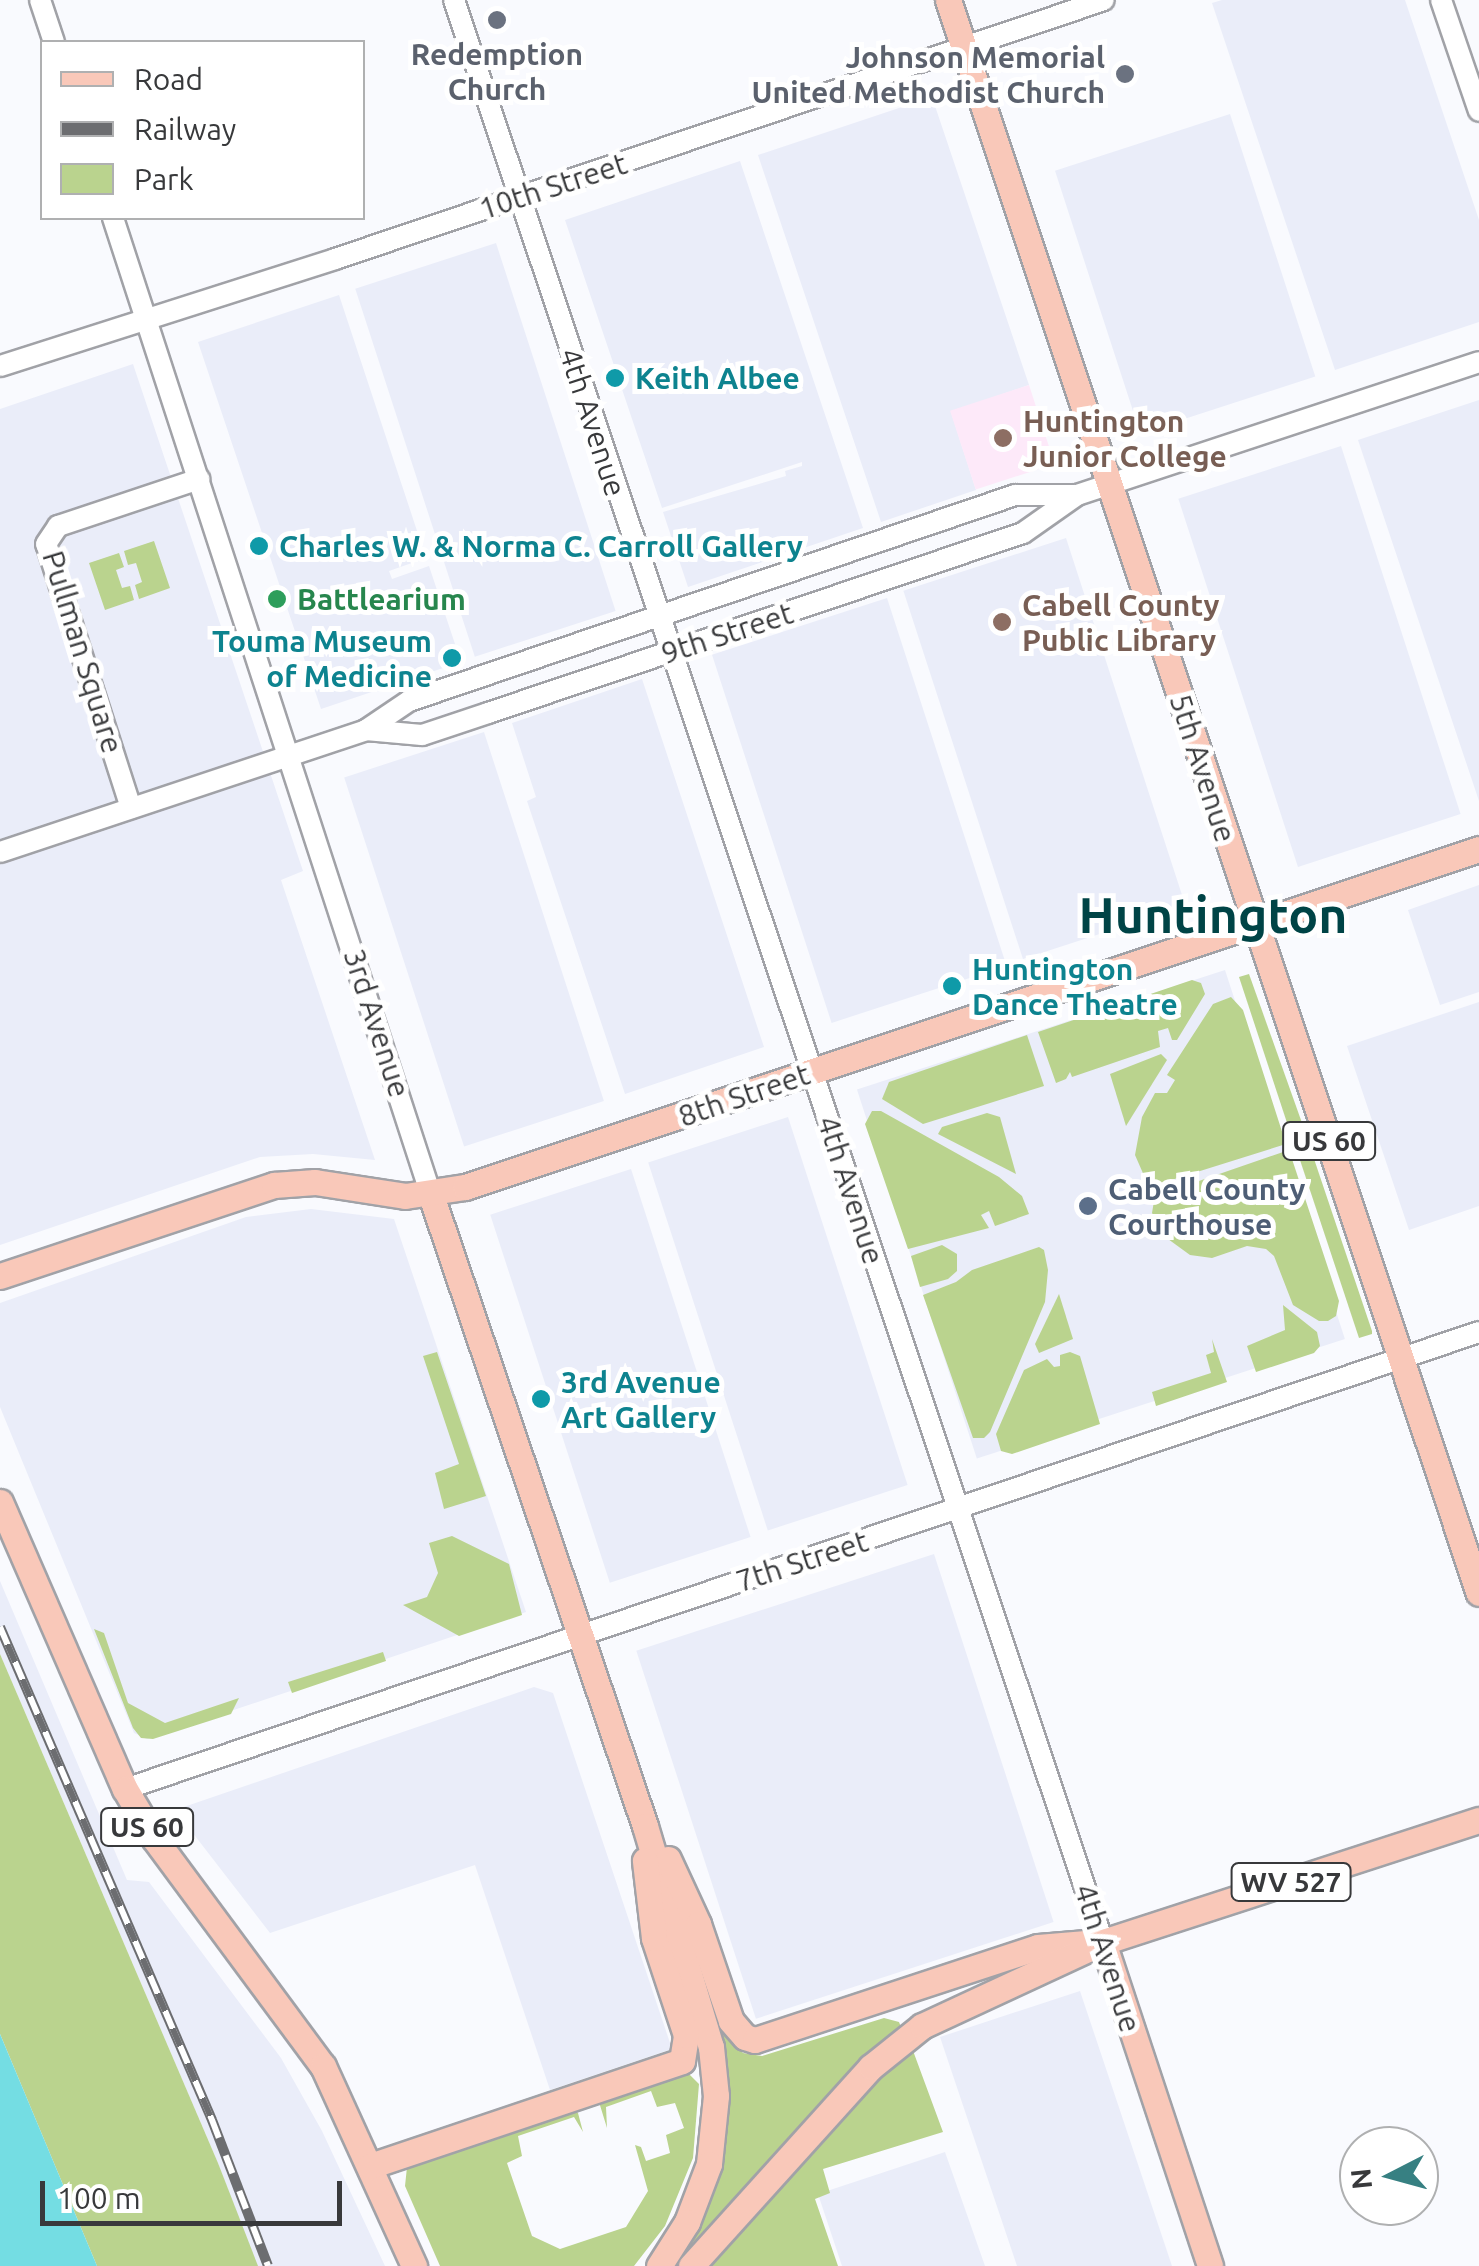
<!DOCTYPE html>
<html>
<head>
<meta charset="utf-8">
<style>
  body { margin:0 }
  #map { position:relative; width:1479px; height:2266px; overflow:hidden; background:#f9fafe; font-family:Ubuntu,sans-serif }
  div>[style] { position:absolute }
  .built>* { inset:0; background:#eaedf9; transform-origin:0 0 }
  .education>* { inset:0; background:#fde9f9; transform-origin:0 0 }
  .green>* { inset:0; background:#bad38e }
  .water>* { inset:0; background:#74dde3 }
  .roads { filter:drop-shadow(2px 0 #a1a2a7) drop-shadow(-2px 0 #a1a2a7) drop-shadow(0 2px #a1a2a7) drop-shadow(0 -2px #a1a2a7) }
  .minor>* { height:20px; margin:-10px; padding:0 10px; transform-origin:10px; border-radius:10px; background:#fff }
  .major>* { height:25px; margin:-12.5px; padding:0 12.5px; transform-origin:12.5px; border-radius:12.5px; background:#f9c8b9 }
  .rail>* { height:10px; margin-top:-5px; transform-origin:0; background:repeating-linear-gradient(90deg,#fff 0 19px,#6c6d70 0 38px); box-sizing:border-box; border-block:2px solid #6c6d70 }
  .dots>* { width:28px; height:28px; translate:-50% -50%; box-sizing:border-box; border:5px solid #fff; border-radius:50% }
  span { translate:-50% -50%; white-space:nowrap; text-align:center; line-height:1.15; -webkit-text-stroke:10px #fff; paint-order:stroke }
  .shield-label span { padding:2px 8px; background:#fff; border:2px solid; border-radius:8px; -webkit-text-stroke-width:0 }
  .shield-label { font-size:28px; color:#38393b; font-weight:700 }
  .worship-label { font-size:30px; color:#5b616d; font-weight:700 }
  .right { translate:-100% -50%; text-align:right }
  .street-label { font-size:30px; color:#38393b }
  .culture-label { font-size:30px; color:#0d838f; font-weight:700 }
  .left { translate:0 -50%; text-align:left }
  .education-label { font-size:30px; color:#785e54; font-weight:700 }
  .leisure-label { font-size:30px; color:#27864d; font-weight:700 }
  .service-label { font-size:30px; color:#4e5e75; font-weight:700 }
  .town-label { font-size:50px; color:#004446; font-weight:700 }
  .legend { position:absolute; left:40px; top:40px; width:325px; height:180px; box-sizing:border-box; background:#fff; border:2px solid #afb0b1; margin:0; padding:12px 18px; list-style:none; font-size:30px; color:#38393b }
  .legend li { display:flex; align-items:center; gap:20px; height:50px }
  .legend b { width:50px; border:2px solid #afb0b1 }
  .north { position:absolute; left:1339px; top:2126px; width:100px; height:100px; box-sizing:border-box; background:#fff; border:2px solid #afb0b1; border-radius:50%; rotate:264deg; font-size:28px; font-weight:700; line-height:40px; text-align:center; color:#38393b }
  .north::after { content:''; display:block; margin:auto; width:35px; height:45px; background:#378082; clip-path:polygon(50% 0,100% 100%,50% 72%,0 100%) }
  .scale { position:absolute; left:40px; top:2181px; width:302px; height:45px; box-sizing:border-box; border:5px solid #38393b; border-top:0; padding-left:12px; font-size:30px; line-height:35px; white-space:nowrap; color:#38393b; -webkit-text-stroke:8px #fff; paint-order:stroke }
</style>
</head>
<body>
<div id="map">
  <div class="built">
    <i style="clip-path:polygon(1222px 0,1405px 0,1479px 220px,1479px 322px,1335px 370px,1212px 3px)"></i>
    <i style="clip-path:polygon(932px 97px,1029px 385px,951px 412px,976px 490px,881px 522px,758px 155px)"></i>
    <i style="left:1230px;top:114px;width:276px;height:184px;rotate:72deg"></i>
    <i style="clip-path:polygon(740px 161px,863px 528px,688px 587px,663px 512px,786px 476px,785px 471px,802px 466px,802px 462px,662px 508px,565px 220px)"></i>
    <i style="left:496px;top:243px;width:387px;height:148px;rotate:72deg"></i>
    <i style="clip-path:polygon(339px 295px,426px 558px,389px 571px,392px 579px,429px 566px,461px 662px,321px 709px,198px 342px)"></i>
    <i style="clip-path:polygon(133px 364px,303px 871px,281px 880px,375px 1160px,313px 1154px,260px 1157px,0 1245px,0 409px)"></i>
    <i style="clip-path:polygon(1479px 400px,1479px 801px,1358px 440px)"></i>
    <i style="left:1341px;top:446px;width:387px;height:171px;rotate:72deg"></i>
    <i style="left:1066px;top:538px;width:387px;height:171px;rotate:72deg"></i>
    <i style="left:887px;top:598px;width:387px;height:184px;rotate:72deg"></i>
    <i style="clip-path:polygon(642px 679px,764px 1047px,625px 1094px,527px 801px,536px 797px,512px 723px)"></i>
    <i style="left:484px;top:732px;width:388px;height:147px;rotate:72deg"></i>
    <i style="clip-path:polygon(1479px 885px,1479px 992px,1440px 1005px,1408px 910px)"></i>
    <i style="left:1225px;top:970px;width:388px;height:387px;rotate:72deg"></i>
    <i style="clip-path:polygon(1479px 1002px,1479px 1206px,1409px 1230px,1347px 1046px)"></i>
    <i style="left:788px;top:1117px;width:387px;height:147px;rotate:72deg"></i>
    <i style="left:631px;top:1169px;width:387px;height:148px;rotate:72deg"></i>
    <i style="clip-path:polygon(311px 1209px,394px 1219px,526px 1612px,147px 1739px,134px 1733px,0 1407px,0 1303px,246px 1217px)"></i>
    <i style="left:934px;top:1554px;width:387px;height:313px;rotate:72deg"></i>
    <i style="clip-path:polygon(0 1581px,127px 1880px,149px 1882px,281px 2058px,322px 2131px,385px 2266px,256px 2266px,218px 2163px,0 1654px)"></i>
    <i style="clip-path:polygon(534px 1687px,553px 1693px,672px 2049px,550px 2090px,475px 1865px,270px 1933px,175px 1810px)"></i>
    <i style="clip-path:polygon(1080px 1991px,1172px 2266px,1017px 2266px,940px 2037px)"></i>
    <i style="clip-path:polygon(945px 2152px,985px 2266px,842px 2266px,818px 2194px)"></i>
  </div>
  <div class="education">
    <i style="left:1029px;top:385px;width:83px;height:83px;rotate:72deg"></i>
  </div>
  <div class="green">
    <i style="clip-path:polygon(154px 541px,170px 588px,139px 599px,135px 585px,142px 582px,136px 563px,128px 565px,124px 551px)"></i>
    <i style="clip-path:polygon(119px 553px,124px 567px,116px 570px,122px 588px,130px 586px,134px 600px,105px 610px,89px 563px)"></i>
    <i style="clip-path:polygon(1249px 974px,1307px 1137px,1293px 1141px,1239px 977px)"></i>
    <i style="clip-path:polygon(1192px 980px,1201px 983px,1205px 994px,1177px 1040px,1172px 1040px,1168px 1028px,1158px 1031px,1160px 1047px,1072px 1077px,1070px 1072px,1066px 1079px,1056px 1083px,1038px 1032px)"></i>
    <i style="clip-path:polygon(1231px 997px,1243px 1010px,1286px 1144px,1149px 1187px,1135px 1155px,1142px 1117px,1155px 1093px,1167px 1093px,1175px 1080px,1167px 1075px,1213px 1004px)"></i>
    <i style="clip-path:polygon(1027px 1035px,1044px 1086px,923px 1124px,882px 1099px,889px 1082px)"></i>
    <i style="clip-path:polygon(1161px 1054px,1167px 1060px,1126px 1126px,1110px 1074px)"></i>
    <i style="clip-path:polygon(872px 1111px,881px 1111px,999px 1177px,1022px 1196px,1029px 1214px,995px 1226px,989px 1211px,981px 1215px,989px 1228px,908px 1249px,865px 1124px)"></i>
    <i style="clip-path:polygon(987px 1113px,1000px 1117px,1016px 1174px,938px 1134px,942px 1127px)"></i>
    <i style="clip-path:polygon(1309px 1144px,1372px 1331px,1372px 1334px,1359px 1338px,1296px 1148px)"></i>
    <i style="clip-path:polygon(1289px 1150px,1339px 1301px,1336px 1316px,1328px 1321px,1319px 1321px,1293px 1305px,1274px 1256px,1266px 1249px,1247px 1246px,1212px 1258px,1190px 1255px,1168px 1239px,1152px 1213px,1155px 1195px,1172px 1189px,1176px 1199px,1198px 1192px,1196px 1182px)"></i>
    <i style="clip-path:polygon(942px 1245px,957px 1254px,957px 1271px,948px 1279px,920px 1287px,911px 1256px)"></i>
    <i style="clip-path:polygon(1039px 1247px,1044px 1250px,1048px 1270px,1045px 1302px,990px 1432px,984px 1438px,973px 1438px,923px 1295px,956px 1282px,972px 1270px)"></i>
    <i style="clip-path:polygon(1059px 1294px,1073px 1339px,1039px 1353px,1035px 1344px)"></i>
    <i style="clip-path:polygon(1283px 1305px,1317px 1332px,1320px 1346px,1314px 1353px,1256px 1372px,1247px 1346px,1285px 1330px)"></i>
    <i style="clip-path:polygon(1212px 1339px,1227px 1382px,1156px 1406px,1152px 1392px,1211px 1373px,1206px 1355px,1214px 1352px)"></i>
    <i style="clip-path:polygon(437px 1352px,486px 1496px,444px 1509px,435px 1473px,459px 1464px,423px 1356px)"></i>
    <i style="clip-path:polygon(1070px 1352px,1080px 1356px,1100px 1424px,1012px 1454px,1001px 1451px,996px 1434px,1024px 1370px,1047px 1359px,1054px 1367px,1060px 1366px,1060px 1355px)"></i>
    <i style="clip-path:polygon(452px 1536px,509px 1564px,522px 1615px,459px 1636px,403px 1605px,427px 1597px,438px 1573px,429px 1543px)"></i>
    <i style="clip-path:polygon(94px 1629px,104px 1633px,128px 1703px,165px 1723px,239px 1698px,231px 1714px,153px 1739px,141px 1738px,133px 1728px)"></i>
    <i style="clip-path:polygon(383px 1652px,386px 1661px,292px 1693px,288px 1682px)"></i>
    <i style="clip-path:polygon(0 1654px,218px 2163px,258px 2266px,97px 2266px,0 2034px)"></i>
    <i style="clip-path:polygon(884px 2018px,899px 2022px,901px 2027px,693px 2252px,678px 2266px,669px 2266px,688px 2241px,717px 2031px,723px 2030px,743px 2053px,762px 2056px)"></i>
    <i style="clip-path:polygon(912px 2048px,943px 2132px,823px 2169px,830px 2193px,815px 2199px,838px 2266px,709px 2266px,883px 2070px)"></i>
    <i style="clip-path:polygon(685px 2070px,699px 2084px,693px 2158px,665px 2226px,634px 2266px,440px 2266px,405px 2186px,407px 2167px,572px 2109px,578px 2113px,583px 2132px,574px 2117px,518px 2136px,522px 2156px,507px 2163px,532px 2236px,560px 2249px,626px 2227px,648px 2191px,635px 2145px,641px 2147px,646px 2161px,670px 2153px,666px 2135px,684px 2128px,675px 2103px,657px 2107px,651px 2091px,606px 2107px,607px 2128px,599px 2102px)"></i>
  </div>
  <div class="water">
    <i style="clip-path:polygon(0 2034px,97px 2266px,0 2266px)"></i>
  </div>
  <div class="roads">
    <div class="minor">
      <i style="left:40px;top:0;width:44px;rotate:71.6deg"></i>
      <i style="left:454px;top:0;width:2048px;rotate:71.52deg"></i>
      <i style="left:1441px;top:0;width:117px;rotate:71.1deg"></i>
      <i style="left:113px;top:218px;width:1027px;rotate:71.97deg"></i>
      <i style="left:0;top:366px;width:352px;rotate:-17.7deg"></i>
      <i style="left:335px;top:259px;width:811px;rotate:-18.61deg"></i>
      <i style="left:366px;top:730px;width:56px;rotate:5.1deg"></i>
      <i style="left:422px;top:735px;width:70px;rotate:-18.4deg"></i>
      <i style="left:488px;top:713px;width:564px;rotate:-18.6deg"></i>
      <i style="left:1023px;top:533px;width:66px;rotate:-35.1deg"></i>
      <i style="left:131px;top:808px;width:277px;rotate:-107.8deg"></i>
      <i style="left:46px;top:544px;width:22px;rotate:-56deg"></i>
      <i style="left:58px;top:526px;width:149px;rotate:-18.4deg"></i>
      <i style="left:0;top:852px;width:386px;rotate:-18.4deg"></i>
      <i style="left:366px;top:730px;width:52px;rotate:-34deg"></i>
      <i style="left:409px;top:701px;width:640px;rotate:-18.77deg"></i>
      <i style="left:1015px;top:495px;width:62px"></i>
      <i style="left:1077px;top:495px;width:423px;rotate:-18.3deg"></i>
      <i style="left:125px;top:1789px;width:1429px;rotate:-18.65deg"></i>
    </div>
    <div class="major">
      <i style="left:948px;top:0;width:1679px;rotate:71.57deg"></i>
      <i style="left:431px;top:1195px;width:666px;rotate:71.27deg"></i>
      <i style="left:645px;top:1826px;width:231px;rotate:73.4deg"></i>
      <i style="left:711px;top:2047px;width:49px;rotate:84.2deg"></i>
      <i style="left:716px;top:2096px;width:68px;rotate:95.9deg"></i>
      <i style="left:709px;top:2164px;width:62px;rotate:110.8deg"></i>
      <i style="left:687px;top:2222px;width:52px;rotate:122.5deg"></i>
      <i style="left:0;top:1276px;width:289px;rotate:-18.4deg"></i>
      <i style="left:274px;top:1185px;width:41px;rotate:-4.2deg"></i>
      <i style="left:315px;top:1182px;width:91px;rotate:8.8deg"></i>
      <i style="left:405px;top:1196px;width:61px;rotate:-8.5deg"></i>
      <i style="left:465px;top:1187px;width:1069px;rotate:-18.43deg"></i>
      <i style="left:0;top:1502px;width:313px;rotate:66.5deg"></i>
      <i style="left:125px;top:1789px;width:57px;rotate:59.4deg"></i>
      <i style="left:154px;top:1838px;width:284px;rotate:53.5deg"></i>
      <i style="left:323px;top:2066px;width:220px;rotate:65.5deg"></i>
      <i style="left:668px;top:1859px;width:72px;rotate:65.2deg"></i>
      <i style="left:698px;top:1924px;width:102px;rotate:71.2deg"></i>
      <i style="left:731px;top:2021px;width:21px;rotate:49deg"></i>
      <i style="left:745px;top:2037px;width:10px;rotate:17deg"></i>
      <i style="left:755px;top:2040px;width:298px;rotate:-18.2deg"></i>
      <i style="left:1038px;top:1947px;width:60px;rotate:-4.8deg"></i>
      <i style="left:1103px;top:1942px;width:341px;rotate:71.7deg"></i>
      <i style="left:370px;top:2166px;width:329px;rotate:-18.6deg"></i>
      <i style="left:682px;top:2061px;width:26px;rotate:-81deg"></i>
      <i style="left:686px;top:2035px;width:102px;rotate:-108.3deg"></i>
      <i style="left:654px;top:1938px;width:78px;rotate:-96.7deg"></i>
      <i style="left:691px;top:2266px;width:268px;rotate:-47.9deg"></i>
      <i style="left:871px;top:2067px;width:65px;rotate:-38.8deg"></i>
      <i style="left:922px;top:2026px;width:200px;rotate:-24.9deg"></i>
      <i style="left:1103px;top:1942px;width:395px;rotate:-18deg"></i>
    </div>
  </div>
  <div class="rail">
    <i style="left:0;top:1627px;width:537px;rotate:66.73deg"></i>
    <i style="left:212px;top:2120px;width:156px;rotate:69deg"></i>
  </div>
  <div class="dots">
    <i style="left:497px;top:20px;background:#6b7280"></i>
    <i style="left:1125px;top:74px;background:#6b7280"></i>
    <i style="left:615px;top:378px;background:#0f9aa8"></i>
    <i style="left:1003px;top:438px;background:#8d6e63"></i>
    <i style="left:259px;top:546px;background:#0f9aa8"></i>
    <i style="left:277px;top:599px;background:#2e9e5b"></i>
    <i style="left:1002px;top:622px;background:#8d6e63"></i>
    <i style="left:452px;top:658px;background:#0f9aa8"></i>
    <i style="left:952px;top:986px;background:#0f9aa8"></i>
    <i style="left:1088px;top:1206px;background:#5c6f8a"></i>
    <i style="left:541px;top:1399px;background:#0f9aa8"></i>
  </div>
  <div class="shield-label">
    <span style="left:1329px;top:1141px">US 60</span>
    <span style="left:147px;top:1827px">US 60</span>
    <span style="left:1291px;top:1882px">WV 527</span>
  </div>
  <div class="worship-label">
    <span style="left:497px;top:71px">Redemption<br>Church</span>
    <span class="right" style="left:1105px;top:74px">Johnson Memorial<br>United Methodist Church</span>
  </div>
  <div class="street-label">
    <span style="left:553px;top:186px;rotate:-18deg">10th Street</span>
    <span style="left:593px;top:422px;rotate:72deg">4th Avenue</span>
    <span style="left:727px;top:633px;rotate:-18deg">9th Street</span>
    <span style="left:83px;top:652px;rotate:73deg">Pullman Square</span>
    <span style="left:1203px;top:768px;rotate:72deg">5th Avenue</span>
    <span style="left:377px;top:1023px;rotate:72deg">3rd Avenue</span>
    <span style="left:744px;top:1095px;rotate:-19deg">8th Street</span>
    <span style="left:851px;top:1190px;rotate:72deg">4th Avenue</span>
    <span style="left:802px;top:1561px;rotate:-18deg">7th Street</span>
    <span style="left:1108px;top:1958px;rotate:72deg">4th Avenue</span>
  </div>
  <div class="culture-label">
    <span class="left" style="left:635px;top:378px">Keith Albee</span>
    <span class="left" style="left:279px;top:546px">Charles W. &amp; Norma C. Carroll Gallery</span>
    <span class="right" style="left:432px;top:658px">Touma Museum<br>of Medicine</span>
    <span class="left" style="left:972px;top:986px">Huntington<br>Dance Theatre</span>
    <span class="left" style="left:561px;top:1399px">3rd Avenue<br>Art Gallery</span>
  </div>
  <div class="education-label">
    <span class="left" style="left:1023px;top:438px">Huntington<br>Junior College</span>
    <span class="left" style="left:1022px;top:622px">Cabell County<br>Public Library</span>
  </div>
  <div class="leisure-label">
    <span class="left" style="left:297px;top:599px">Battlearium</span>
  </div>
  <div class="service-label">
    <span class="left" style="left:1108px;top:1206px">Cabell County<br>Courthouse</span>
  </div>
  <div class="town-label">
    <span style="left:1213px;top:915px">Huntington</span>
  </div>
  <ul class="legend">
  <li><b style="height:12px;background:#f9c8b9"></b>Road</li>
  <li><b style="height:12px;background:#6c6d70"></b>Railway</li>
  <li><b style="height:28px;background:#bad38e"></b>Park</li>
  </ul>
  <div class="north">N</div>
  <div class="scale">100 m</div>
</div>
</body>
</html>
